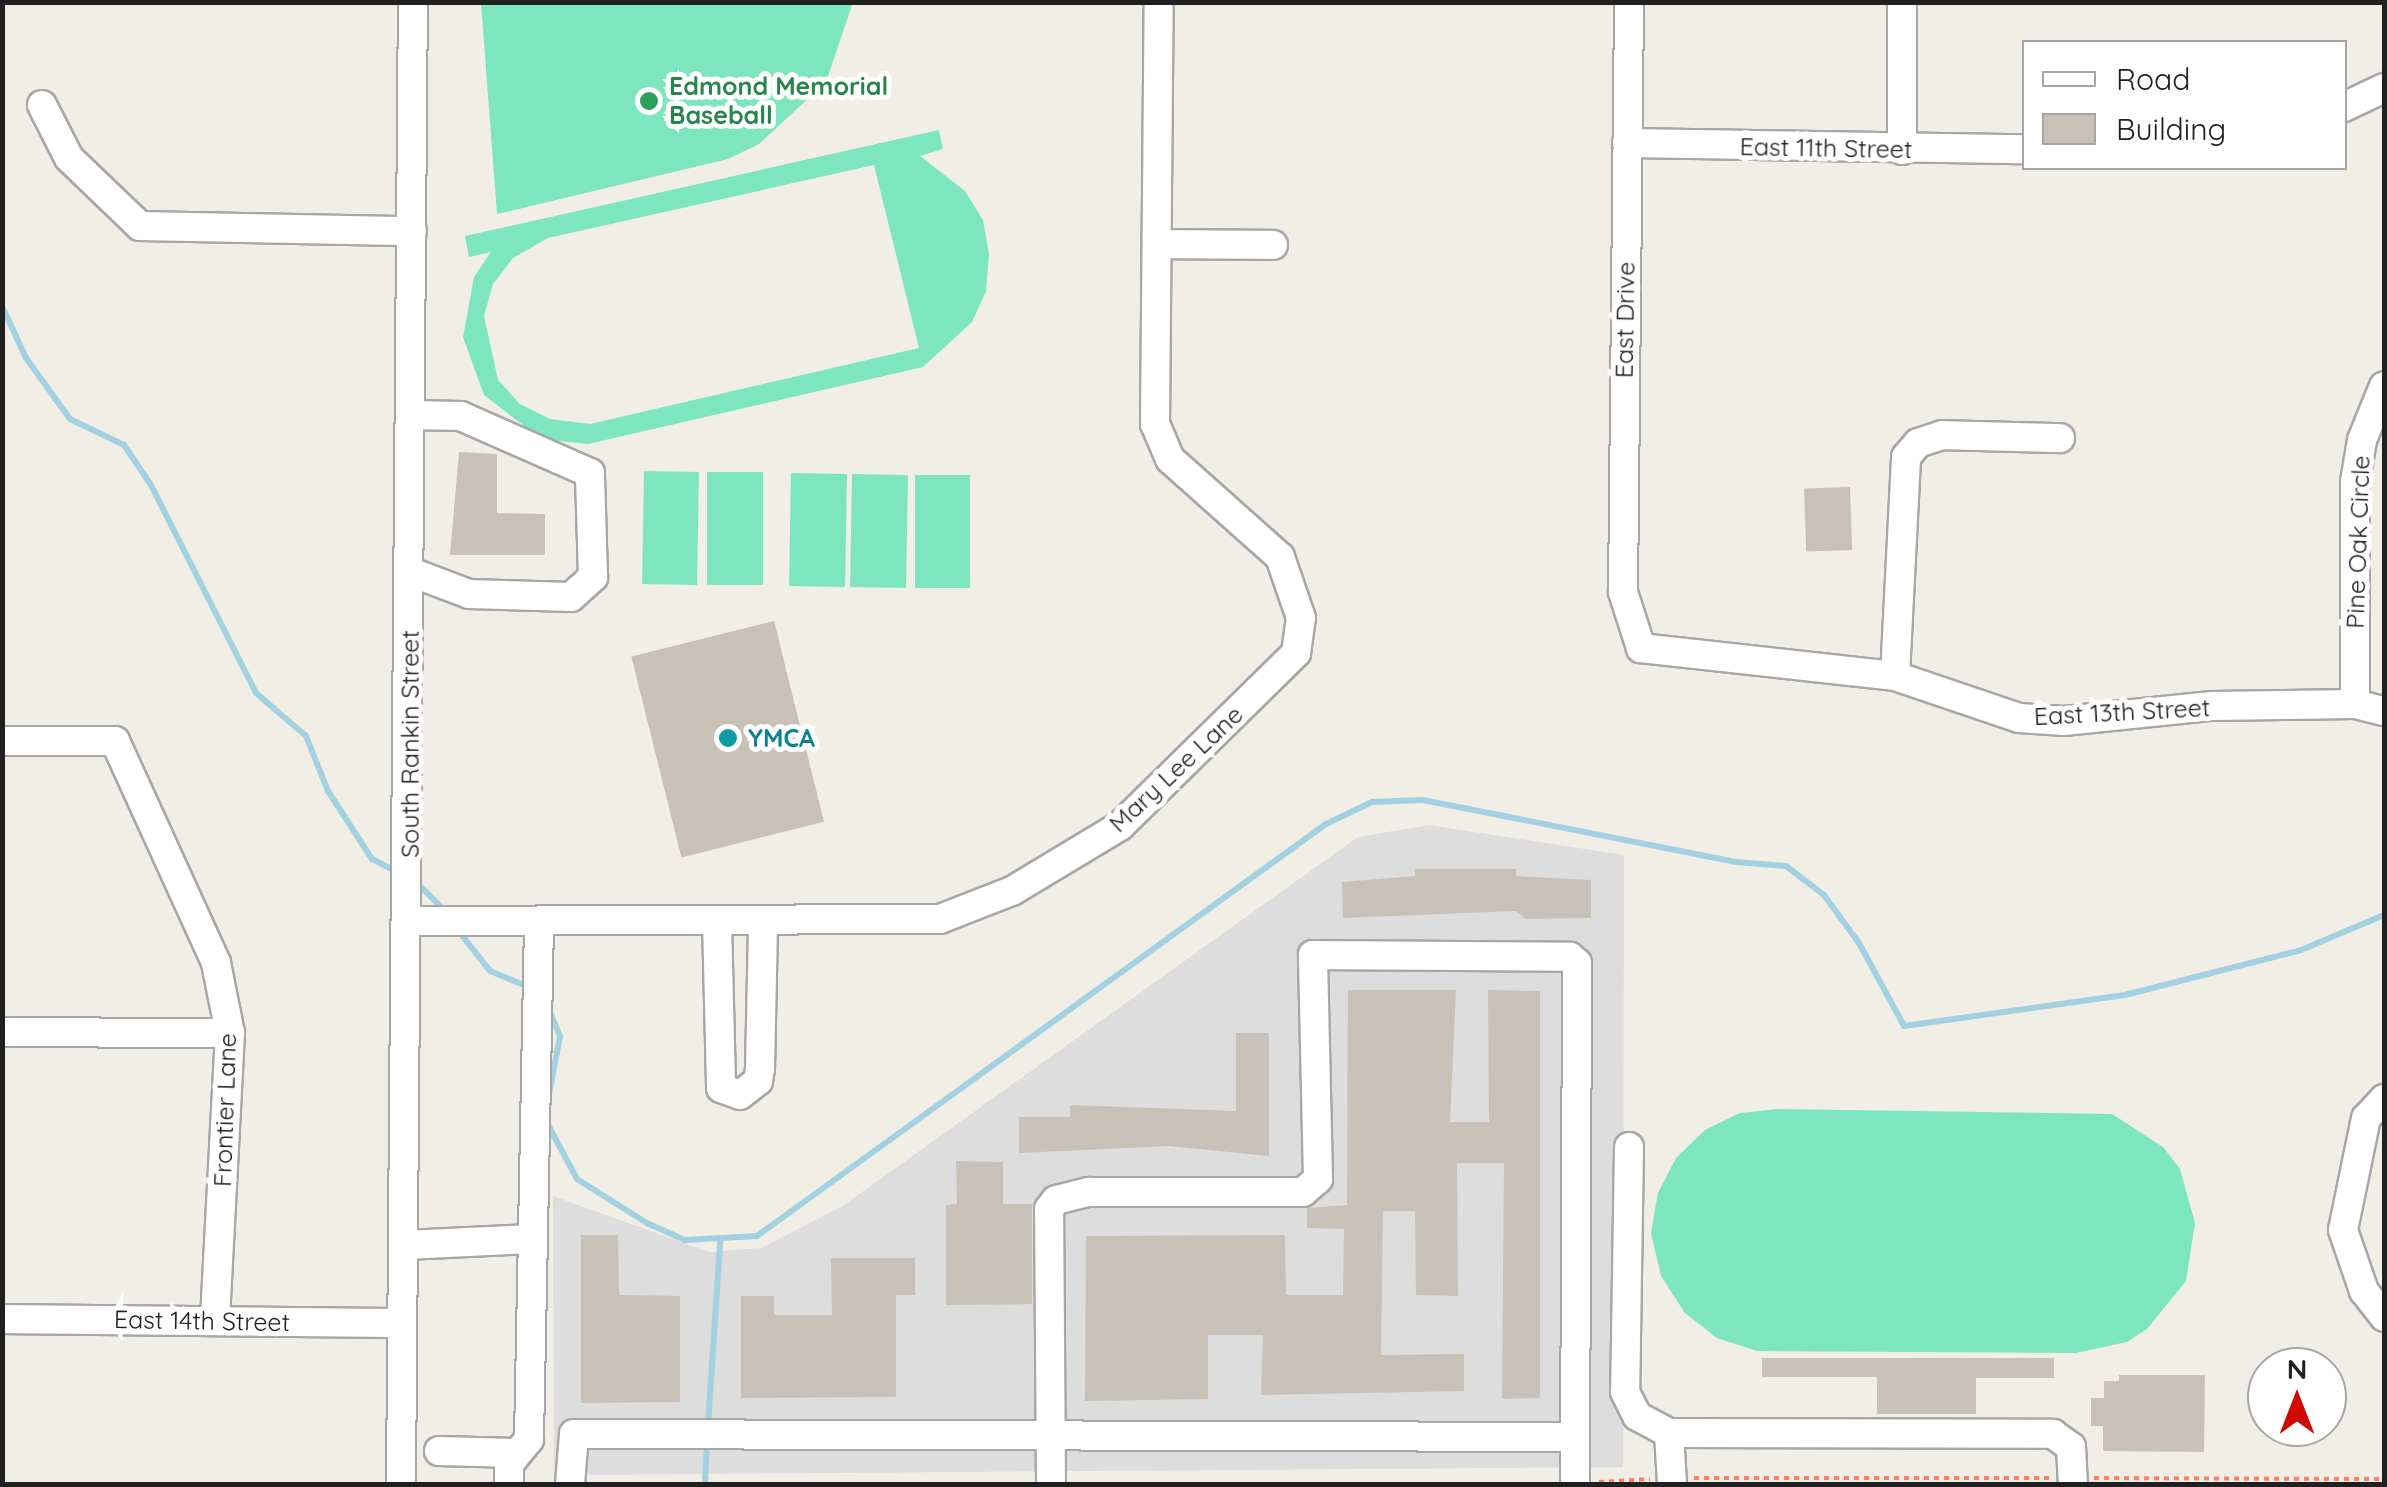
<!DOCTYPE html>
<html>
<head>
<meta charset="utf-8">
<style>
  body { margin:0 }
  #map { position:relative; width:2387px; height:1487px; overflow:hidden; background:#f1eee5; font-family:Quicksand,sans-serif }
  div>[style] { position:absolute }
  .residential>* { inset:0; background:#dedddd }
  .pitch>* { inset:0; background:#7ee5c1; transform-origin:0 0 }
  .stream>* { height:6px; margin:-3px; padding:0 3px; transform-origin:3px; border-radius:3px; background:#a3d1e1 }
  .building>* { inset:0; background:#c9c0b8; transform-origin:0 0 }
  .path>* { height:4px; margin-top:-2px; transform-origin:0; background:repeating-linear-gradient(90deg,#ff7e68 0 5px,transparent 0 10px) }
  .roads { filter:drop-shadow(2px 0 #a7a7a7) drop-shadow(-2px 0 #a7a7a7) drop-shadow(0 2px #a7a7a7) drop-shadow(0 -2px #a7a7a7) }
  .minor>* { height:28px; margin:-14px; padding:0 14px; transform-origin:14px; border-radius:14px; background:#fff }
  .dots>* { width:28px; height:28px; translate:-50% -50%; box-sizing:border-box; border:5px solid #fff; border-radius:50% }
  span { translate:-50% -50%; white-space:nowrap; text-align:center; line-height:1.15; -webkit-text-stroke:10px #fff; paint-order:stroke }
  .leisure-label { font-size:25px; color:#27864d; font-weight:700 }
  .left { translate:0 -50%; text-align:left }
  .street-label { font-size:25px; color:#202020 }
  .culture-label { font-size:25px; color:#0d838f; font-weight:700 }
  .frame { position:absolute; inset:0; border:5px solid #202020; pointer-events:none }
  .legend { position:absolute; left:2022px; top:40px; width:325px; height:130px; box-sizing:border-box; background:#fff; border:2px solid #a6a6a6; margin:0; padding:12px 18px; list-style:none; font-size:30px; color:#202020 }
  .legend li { display:flex; align-items:center; gap:20px; height:50px }
  .legend b { width:50px; border:2px solid #a6a6a6 }
  .north { position:absolute; left:2247px; top:1347px; width:100px; height:100px; box-sizing:border-box; background:#fff; border:2px solid #a6a6a6; border-radius:50%; rotate:0deg; font-size:28px; font-weight:700; line-height:40px; text-align:center; color:#202020 }
  .north::after { content:''; display:block; margin:auto; width:35px; height:45px; background:#cf0800; clip-path:polygon(50% 0,100% 100%,50% 72%,0 100%) }
</style>
</head>
<body>
<div id="map">
  <div class="residential">
    <i style="clip-path:polygon(1429px 825px,1624px 855px,1623px 1467px,554px 1475px,553px 1196px,709px 1252px,761px 1248px,841px 1207px,1358px 837px)"></i>
  </div>
  <div class="pitch">
    <i style="clip-path:polygon(853px 2px,826px 82px,759px 144px,728px 159px,497px 214px,481px 3px)"></i>
    <i style="clip-path:polygon(evenodd,939px 130px,943px 149px,920px 156px,965px 191px,983px 220px,989px 254px,986px 291px,972px 322px,923px 367px,588px 444px,541px 439px,484px 395px,463px 337px,474px 277px,491px 252px,469px 257px,465px 236px,939px 130px,874px 165px,919px 348px,590px 424px,550px 419px,520px 404px,498px 380px,484px 316px,493px 284px,513px 258px,548px 238px,874px 165px)"></i>
    <i style="left:644px;top:471px;width:55px;height:113px;rotate:1deg"></i>
    <i style="left:707px;top:472px;width:56px;height:113px"></i>
    <i style="left:791px;top:473px;width:56px;height:113px;rotate:1deg"></i>
    <i style="left:852px;top:474px;width:56px;height:113px;rotate:1deg"></i>
    <i style="left:915px;top:475px;width:55px;height:113px"></i>
    <i style="clip-path:polygon(1777px 1109px,2112px 1114px,2163px 1147px,2180px 1169px,2195px 1223px,2186px 1281px,2147px 1329px,2127px 1342px,2076px 1353px,1757px 1351px,1717px 1338px,1685px 1313px,1661px 1276px,1651px 1233px,1658px 1193px,1676px 1158px,1705px 1130px,1740px 1113px)"></i>
  </div>
  <div class="stream">
    <i style="left:2px;top:306px;width:57px;rotate:65.2deg"></i>
    <i style="left:26px;top:358px;width:75px;rotate:54.2deg"></i>
    <i style="left:70px;top:419px;width:60px;rotate:25.7deg"></i>
    <i style="left:124px;top:445px;width:48px;rotate:56deg"></i>
    <i style="left:151px;top:485px;width:233px;rotate:63.2deg"></i>
    <i style="left:256px;top:693px;width:66px;rotate:40.7deg"></i>
    <i style="left:306px;top:736px;width:59px;rotate:68.2deg"></i>
    <i style="left:328px;top:791px;width:81px;rotate:57.1deg"></i>
    <i style="left:372px;top:859px;width:31px;rotate:27deg"></i>
    <i style="left:415px;top:881px;width:42px;rotate:45deg"></i>
    <i style="left:457px;top:929px;width:53px;rotate:51.8deg"></i>
    <i style="left:490px;top:971px;width:44px;rotate:22.5deg"></i>
    <i style="left:546px;top:1003px;width:36px;rotate:67deg"></i>
    <i style="left:560px;top:1036px;width:70px;rotate:100.7deg"></i>
    <i style="left:547px;top:1123px;width:64px;rotate:61.8deg"></i>
    <i style="left:577px;top:1179px;width:83px;rotate:32.2deg"></i>
    <i style="left:647px;top:1223px;width:42px;rotate:24.1deg"></i>
    <i style="left:685px;top:1240px;width:72px;rotate:-3.2deg"></i>
    <i style="left:757px;top:1236px;width:702px;rotate:-35.91deg"></i>
    <i style="left:1326px;top:824px;width:51px;rotate:-25.6deg"></i>
    <i style="left:1372px;top:802px;width:51px;rotate:-2.2deg"></i>
    <i style="left:1423px;top:800px;width:319px;rotate:11.2deg"></i>
    <i style="left:1736px;top:862px;width:50px;rotate:4.6deg"></i>
    <i style="left:1786px;top:866px;width:48px;rotate:37.3deg"></i>
    <i style="left:1824px;top:895px;width:59px;rotate:53.9deg"></i>
    <i style="left:1859px;top:943px;width:94px;rotate:61.5deg"></i>
    <i style="left:1904px;top:1026px;width:223px;rotate:-8deg"></i>
    <i style="left:2125px;top:995px;width:182px;rotate:-14.3deg"></i>
    <i style="left:2301px;top:950px;width:90px;rotate:-22.9deg"></i>
    <i style="left:708px;top:1425px;width:183px;rotate:-86.2deg"></i>
    <i style="left:705px;top:1484px;width:42px;rotate:-87.3deg"></i>
  </div>
  <div class="building">
    <i style="clip-path:polygon(459px 452px,497px 454px,497px 513px,545px 514px,545px 555px,450px 555px)"></i>
    <i style="left:1850px;top:487px;width:63px;height:46px;rotate:88deg"></i>
    <i style="left:774px;top:621px;width:207px;height:147px;rotate:76deg"></i>
    <i style="clip-path:polygon(1415px 869px,1516px 869px,1516px 876px,1591px 880px,1591px 918px,1526px 919px,1516px 911px,1343px 918px,1342px 882px,1415px 876px)"></i>
    <i style="clip-path:polygon(1348px 990px,1456px 990px,1450px 1122px,1489px 1122px,1488px 990px,1540px 991px,1540px 1398px,1502px 1399px,1504px 1163px,1457px 1163px,1458px 1296px,1416px 1295px,1415px 1211px,1383px 1211px,1381px 1355px,1464px 1354px,1464px 1391px,1261px 1395px,1263px 1335px,1208px 1335px,1208px 1399px,1085px 1401px,1086px 1236px,1285px 1235px,1286px 1295px,1343px 1295px,1344px 1229px,1307px 1228px,1307px 1208px,1347px 1205px)"></i>
    <i style="clip-path:polygon(1236px 1033px,1269px 1033px,1269px 1156px,1169px 1146px,1019px 1153px,1019px 1117px,1070px 1117px,1070px 1105px,1236px 1111px)"></i>
    <i style="clip-path:polygon(956px 1161px,1003px 1162px,1003px 1204px,1032px 1204px,1032px 1304px,946px 1305px,946px 1205px,957px 1204px)"></i>
    <i style="clip-path:polygon(581px 1235px,618px 1235px,619px 1295px,680px 1296px,680px 1402px,581px 1403px)"></i>
    <i style="clip-path:polygon(831px 1258px,915px 1258px,915px 1295px,896px 1295px,896px 1397px,741px 1398px,741px 1296px,774px 1296px,774px 1315px,832px 1315px)"></i>
    <i style="clip-path:polygon(1762px 1358px,2054px 1358px,2054px 1378px,1976px 1378px,1976px 1414px,1877px 1414px,1877px 1377px,1762px 1377px)"></i>
    <i style="clip-path:polygon(2119px 1375px,2205px 1375px,2204px 1452px,2103px 1451px,2103px 1426px,2091px 1426px,2091px 1398px,2104px 1398px,2104px 1381px,2119px 1381px)"></i>
  </div>
  <div class="path">
    <i style="left:1694px;top:1478px;width:356px"></i>
    <i style="left:2094px;top:1478px;width:290px;rotate:0.2deg"></i>
    <i style="left:1599px;top:1482px;width:51px;rotate:-3.4deg"></i>
  </div>
  <div class="roads">
    <div class="minor">
      <i style="left:1629px;top:2px;width:590px;rotate:90.58deg"></i>
      <i style="left:1623px;top:592px;width:59px;rotate:72.2deg"></i>
      <i style="left:1641px;top:648px;width:256px;rotate:6.3deg"></i>
      <i style="left:1895px;top:676px;width:131px;rotate:18.7deg"></i>
      <i style="left:2019px;top:718px;width:45px;rotate:3.8deg"></i>
      <i style="left:2064px;top:721px;width:149px;rotate:-5.8deg"></i>
      <i style="left:2212px;top:706px;width:143px;rotate:-0.8deg"></i>
      <i style="left:2355px;top:704px;width:30px;rotate:14deg"></i>
      <i style="left:1902px;top:2px;width:148px;rotate:90deg"></i>
      <i style="left:42px;top:105px;width:59px;rotate:63deg"></i>
      <i style="left:69px;top:158px;width:98px;rotate:43.8deg"></i>
      <i style="left:140px;top:226px;width:272px;rotate:1.1deg"></i>
      <i style="left:2344px;top:107px;width:44px;rotate:-25.4deg"></i>
      <i style="left:1627px;top:143px;width:397px;rotate:0.9deg"></i>
      <i style="left:1160px;top:244px;width:113px;rotate:0.5deg"></i>
      <i style="left:411px;top:572px;width:62px;rotate:20.8deg"></i>
      <i style="left:469px;top:594px;width:102px;rotate:1.7deg"></i>
      <i style="left:571px;top:597px;width:30px;rotate:-42deg"></i>
      <i style="left:593px;top:577px;width:104px;rotate:-91.7deg"></i>
      <i style="left:590px;top:473px;width:141px;rotate:-156.2deg"></i>
      <i style="left:461px;top:416px;width:50px;rotate:-178.9deg"></i>
      <i style="left:1895px;top:676px;width:219px;rotate:-87.1deg"></i>
      <i style="left:1906px;top:457px;width:18px;rotate:-49deg"></i>
      <i style="left:1918px;top:443px;width:25px;rotate:-18deg"></i>
      <i style="left:1942px;top:435px;width:118px;rotate:1.5deg"></i>
      <i style="left:2355px;top:704px;width:222px;rotate:-90deg"></i>
      <i style="left:2355px;top:482px;width:43px;rotate:-80.5deg"></i>
      <i style="left:2362px;top:440px;width:58px;rotate:-67.8deg"></i>
      <i style="left:2px;top:741px;width:113px"></i>
      <i style="left:115px;top:741px;width:244px;rotate:65.5deg"></i>
      <i style="left:216px;top:963px;width:71px;rotate:78.7deg"></i>
      <i style="left:230px;top:1033px;width:288px;rotate:93deg"></i>
      <i style="left:409px;top:921px;width:531px;rotate:-0.22deg"></i>
      <i style="left:940px;top:919px;width:77px;rotate:-21.3deg"></i>
      <i style="left:1012px;top:891px;width:126px;rotate:-31deg"></i>
      <i style="left:1120px;top:826px;width:247px;rotate:-44.5deg"></i>
      <i style="left:1296px;top:653px;width:35px;rotate:-82deg"></i>
      <i style="left:1301px;top:618px;width:65px;rotate:-109deg"></i>
      <i style="left:1280px;top:557px;width:147px;rotate:-138.3deg"></i>
      <i style="left:1170px;top:459px;width:38px;rotate:-113deg"></i>
      <i style="left:1155px;top:424px;width:422px;rotate:-89.5deg"></i>
      <i style="left:717px;top:921px;width:167px;rotate:88.6deg"></i>
      <i style="left:721px;top:1088px;width:20px;rotate:20deg"></i>
      <i style="left:740px;top:1095px;width:23px;rotate:-38deg"></i>
      <i style="left:758px;top:1081px;width:12px;rotate:-81deg"></i>
      <i style="left:760px;top:1069px;width:148px;rotate:-88.8deg"></i>
      <i style="left:2px;top:1032px;width:228px;rotate:0.3deg"></i>
      <i style="left:2384px;top:1099px;width:26px;rotate:133deg"></i>
      <i style="left:2366px;top:1118px;width:114px;rotate:101.6deg"></i>
      <i style="left:2343px;top:1230px;width:65px;rotate:71deg"></i>
      <i style="left:2364px;top:1291px;width:33px;rotate:52deg"></i>
      <i style="left:1629px;top:1147px;width:245px;rotate:90.9deg"></i>
      <i style="left:1625px;top:1392px;width:27px;rotate:63deg"></i>
      <i style="left:1637px;top:1416px;width:36px;rotate:28deg"></i>
      <i style="left:1669px;top:1433px;width:51px;rotate:86.6deg"></i>
      <i style="left:404px;top:1245px;width:129px;rotate:-2.7deg"></i>
      <i style="left:2px;top:1319px;width:400px;rotate:0.6deg"></i>
      <i style="left:1669px;top:1433px;width:384px;rotate:0.1deg"></i>
      <i style="left:2053px;top:1434px;width:22px;rotate:36deg"></i>
      <i style="left:2071px;top:1447px;width:37px;rotate:87deg"></i>
      <i style="left:439px;top:1451px;width:77px;rotate:1.5deg"></i>
      <i style="left:401px;top:1484px;width:1482px;rotate:-89.54deg"></i>
      <i style="left:509px;top:1484px;width:20px;rotate:-90deg"></i>
      <i style="left:509px;top:1464px;width:32px;rotate:-51deg"></i>
      <i style="left:529px;top:1439px;width:518px;rotate:-88.89deg"></i>
      <i style="left:570px;top:1484px;width:50px;rotate:-85.4deg"></i>
      <i style="left:574px;top:1434px;width:1001px;rotate:0.17deg"></i>
      <i style="left:1051px;top:1484px;width:275px;rotate:-90.4deg"></i>
      <i style="left:1049px;top:1209px;width:11px;rotate:-52deg"></i>
      <i style="left:1056px;top:1200px;width:34px;rotate:-14deg"></i>
      <i style="left:1089px;top:1192px;width:214px"></i>
      <i style="left:1303px;top:1192px;width:20px;rotate:-41deg"></i>
      <i style="left:1318px;top:1179px;width:224px;rotate:-91.3deg"></i>
      <i style="left:1313px;top:955px;width:257px;rotate:0.4deg"></i>
      <i style="left:1570px;top:957px;width:9px;rotate:41deg"></i>
      <i style="left:1577px;top:963px;width:521px;rotate:90.22deg"></i>
    </div>
  </div>
  <div class="dots">
    <i style="left:649px;top:101px;background:#2e9e5b"></i>
    <i style="left:728px;top:738px;background:#0f9aa8"></i>
  </div>
  <div class="leisure-label">
    <span class="left" style="left:669px;top:101px">Edmond Memorial<br>Baseball</span>
  </div>
  <div class="street-label">
    <span style="left:1826px;top:148px;rotate:1deg">East 11th Street</span>
    <span style="left:1625px;top:320px;rotate:-89deg">East Drive</span>
    <span style="left:2358px;top:542px;rotate:-88deg">Pine Oak Circle</span>
    <span style="left:2122px;top:712px;rotate:-3deg">East 13th Street</span>
    <span style="left:410px;top:744px;rotate:-90deg">South Rankin Street</span>
    <span style="left:1176px;top:769px;rotate:-43deg">Mary Lee Lane</span>
    <span style="left:225px;top:1110px;rotate:-88deg">Frontier Lane</span>
    <span style="left:202px;top:1321px;rotate:1deg">East 14th Street</span>
  </div>
  <div class="culture-label">
    <span class="left" style="left:748px;top:738px">YMCA</span>
  </div>
  <div class="frame"></div>
  <ul class="legend">
  <li><b style="height:12px;background:#fff"></b>Road</li>
  <li><b style="height:28px;background:#c9c0b8"></b>Building</li>
  </ul>
  <div class="north">N</div>
</div>
</body>
</html>
